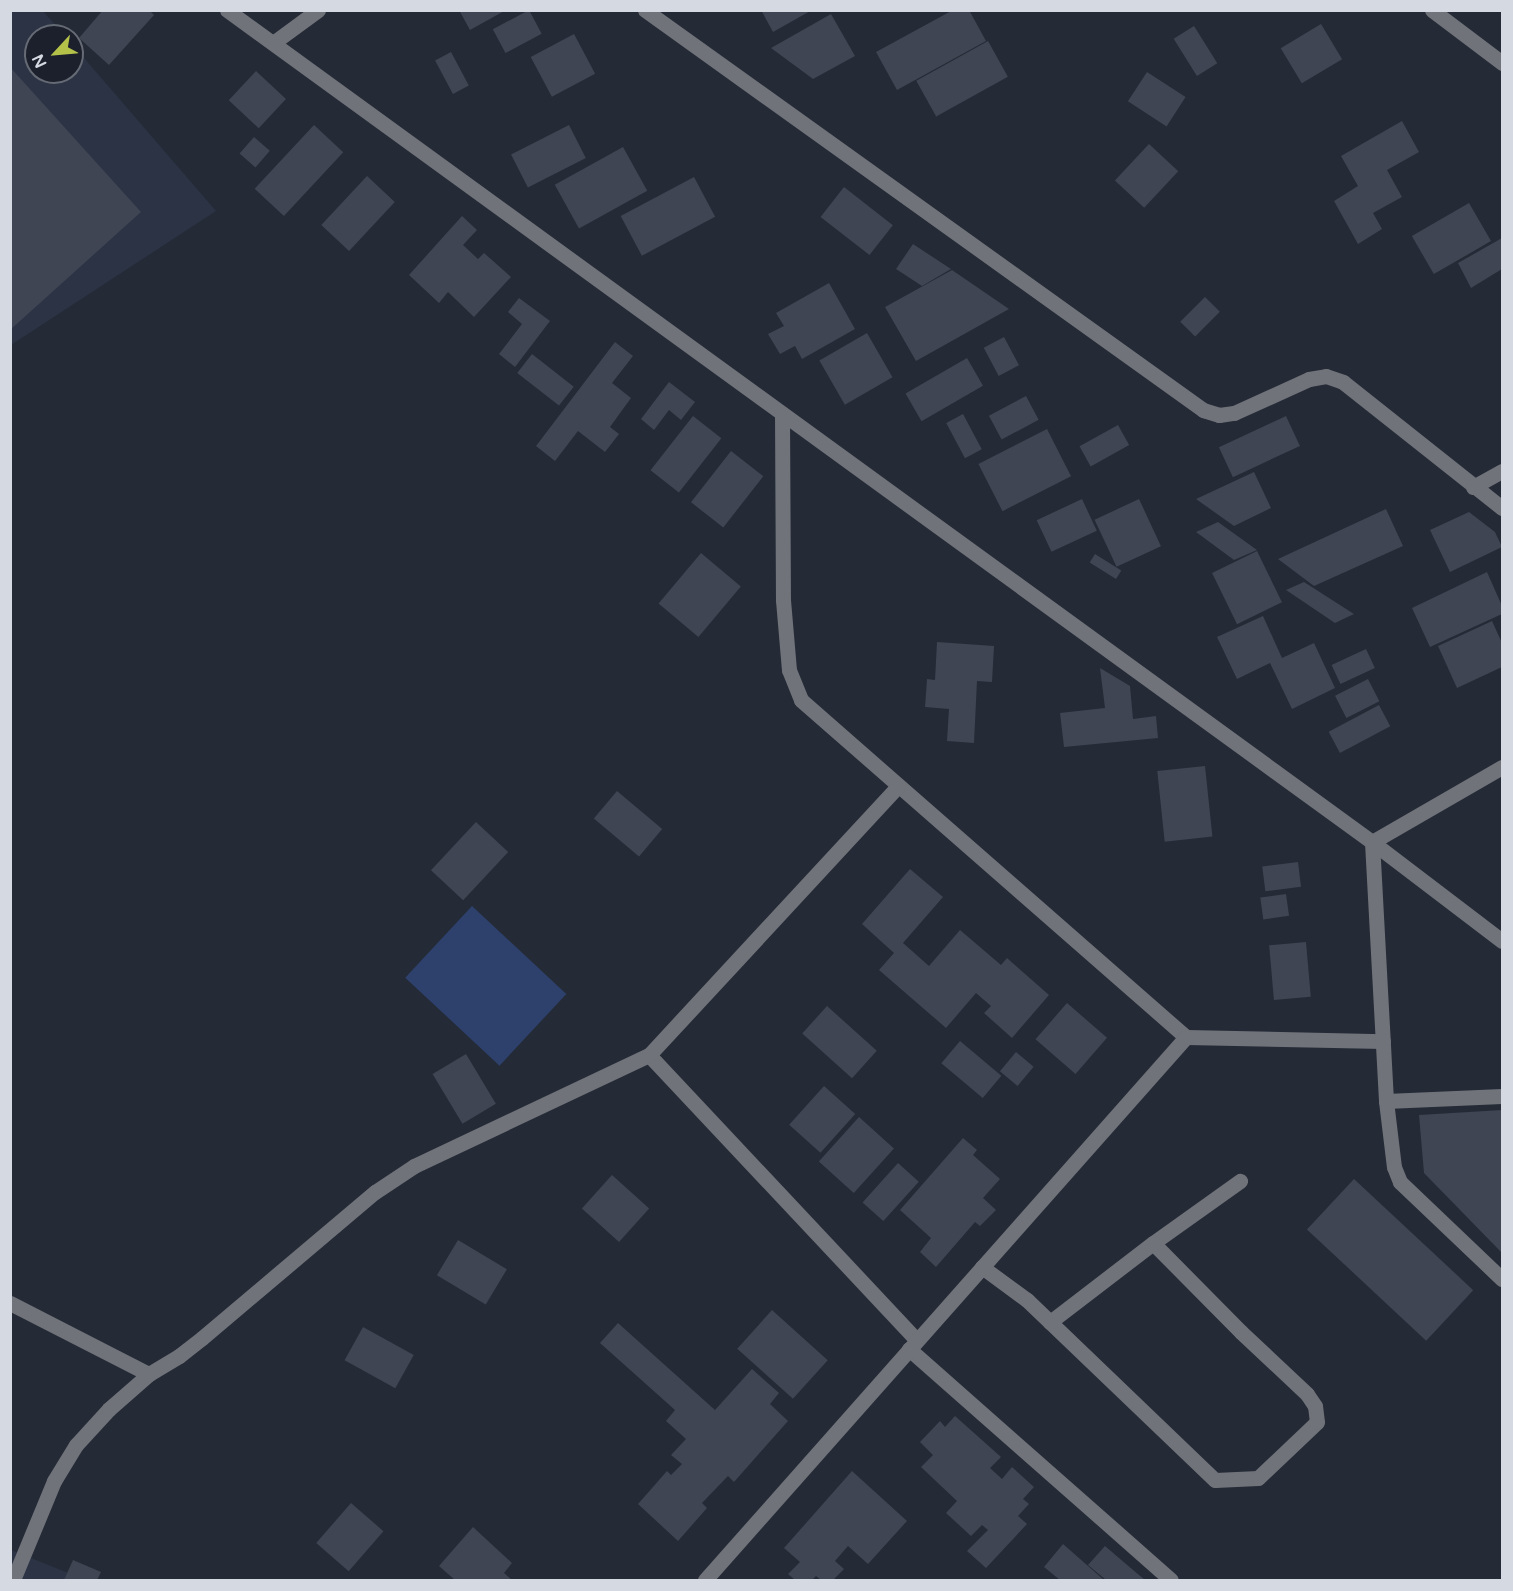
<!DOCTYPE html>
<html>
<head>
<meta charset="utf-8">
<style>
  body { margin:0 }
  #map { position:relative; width:1513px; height:1591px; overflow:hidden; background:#242a36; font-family:"Varela Round",sans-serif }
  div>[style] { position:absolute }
  .built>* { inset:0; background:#2b3345 }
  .green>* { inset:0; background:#2e416c; transform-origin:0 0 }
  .building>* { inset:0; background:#3f4552; transform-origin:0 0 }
  .minor>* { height:15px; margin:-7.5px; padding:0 7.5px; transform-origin:7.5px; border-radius:7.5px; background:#707379 }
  span { translate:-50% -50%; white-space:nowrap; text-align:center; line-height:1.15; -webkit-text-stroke:4.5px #1b202c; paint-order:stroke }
  .frame { position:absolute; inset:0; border:12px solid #d5d9e1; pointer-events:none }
  .north { position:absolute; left:24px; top:24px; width:60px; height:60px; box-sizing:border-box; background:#1b202c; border:2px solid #656a74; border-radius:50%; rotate:244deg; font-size:16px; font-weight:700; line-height:24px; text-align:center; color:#d5d9e1 }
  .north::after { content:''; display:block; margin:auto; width:21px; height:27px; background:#b5c24a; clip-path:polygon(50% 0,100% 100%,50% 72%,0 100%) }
</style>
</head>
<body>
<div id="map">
  <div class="built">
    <i style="clip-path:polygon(11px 11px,43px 11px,65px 36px,36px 36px,36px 72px,72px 72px,72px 44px,216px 211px,11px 345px)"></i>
    <i style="clip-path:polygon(11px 1550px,86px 1580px,11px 1580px)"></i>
  </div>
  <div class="green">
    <i style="left:472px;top:906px;width:129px;height:98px;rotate:43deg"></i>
  </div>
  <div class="building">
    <i style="clip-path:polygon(103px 10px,149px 10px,154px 15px,109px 65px,79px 38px)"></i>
    <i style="clip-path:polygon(459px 10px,506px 10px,470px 30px)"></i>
    <i style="left:529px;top:10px;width:27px;height:41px;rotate:62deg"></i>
    <i style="clip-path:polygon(761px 10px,812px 10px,773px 32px)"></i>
    <i style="clip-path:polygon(953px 10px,969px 10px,986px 41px,897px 90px,876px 52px)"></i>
    <i style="clip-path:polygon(831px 14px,855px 56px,813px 79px,771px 48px)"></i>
    <i style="left:1321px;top:24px;width:41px;height:47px;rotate:59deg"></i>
    <i style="left:1194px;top:26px;width:44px;height:24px;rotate:58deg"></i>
    <i style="left:574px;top:34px;width:45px;height:49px;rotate:62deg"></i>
    <i style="left:988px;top:41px;width:41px;height:82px;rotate:61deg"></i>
    <i style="left:451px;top:52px;width:38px;height:18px;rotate:62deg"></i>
    <i style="clip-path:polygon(10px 67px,141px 212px,10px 330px)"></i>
    <i style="left:256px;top:71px;width:41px;height:40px;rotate:43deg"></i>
    <i style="left:1147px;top:72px;width:46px;height:35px;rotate:33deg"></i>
    <i style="clip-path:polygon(1402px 121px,1419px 152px,1387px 170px,1402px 197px,1373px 213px,1382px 229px,1358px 244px,1334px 201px,1358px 186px,1341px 156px)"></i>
    <i style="left:314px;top:125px;width:40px;height:87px;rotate:43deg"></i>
    <i style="left:569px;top:125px;width:37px;height:65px;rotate:63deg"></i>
    <i style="left:254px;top:137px;width:21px;height:22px;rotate:41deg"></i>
    <i style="left:1149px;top:144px;width:40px;height:50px;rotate:43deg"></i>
    <i style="left:623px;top:147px;width:50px;height:78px;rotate:61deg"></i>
    <i style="left:367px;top:176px;width:38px;height:67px;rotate:43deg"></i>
    <i style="left:694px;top:177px;width:45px;height:83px;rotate:62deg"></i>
    <i style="left:844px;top:187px;width:62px;height:38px;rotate:38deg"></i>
    <i style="left:1469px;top:203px;width:44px;height:66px;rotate:60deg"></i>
    <i style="clip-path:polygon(462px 216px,477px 230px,463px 245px,478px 259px,484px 253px,511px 277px,474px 317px,448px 292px,439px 303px,409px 275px)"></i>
    <i style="clip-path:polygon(1502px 238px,1502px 269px,1471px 288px,1458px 263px)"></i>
    <i style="clip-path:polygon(913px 244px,951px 269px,922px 286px,896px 269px)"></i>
    <i style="clip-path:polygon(952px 270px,1009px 309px,916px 361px,885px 307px)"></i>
    <i style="clip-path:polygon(829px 283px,855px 329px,802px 359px,795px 346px,780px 354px,768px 334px,784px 326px,776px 313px)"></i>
    <i style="left:1205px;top:297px;width:21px;height:35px;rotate:45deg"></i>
    <i style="clip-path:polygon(519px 298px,550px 321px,515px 367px,499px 354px,522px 324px,508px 312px)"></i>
    <i style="left:867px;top:333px;width:51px;height:55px;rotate:60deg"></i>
    <i style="left:1004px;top:337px;width:32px;height:23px;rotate:62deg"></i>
    <i style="clip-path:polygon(615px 342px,633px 356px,612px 383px,631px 398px,610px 427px,619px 434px,605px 452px,578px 431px,555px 461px,536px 446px)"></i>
    <i style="left:532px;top:354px;width:53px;height:24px;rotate:38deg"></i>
    <i style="left:967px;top:358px;width:32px;height:71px;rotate:60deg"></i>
    <i style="clip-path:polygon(669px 382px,695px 402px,681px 420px,669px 410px,654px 430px,641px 419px)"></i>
    <i style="left:1026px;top:396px;width:27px;height:42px;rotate:62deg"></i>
    <i style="left:963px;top:414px;width:40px;height:19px;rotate:62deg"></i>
    <i style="left:693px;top:416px;width:36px;height:69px;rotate:38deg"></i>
    <i style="left:1286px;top:416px;width:33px;height:74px;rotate:65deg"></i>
    <i style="left:1118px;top:425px;width:23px;height:44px;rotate:61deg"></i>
    <i style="left:1047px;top:429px;width:53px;height:77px;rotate:63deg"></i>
    <i style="left:731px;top:451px;width:41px;height:65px;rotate:38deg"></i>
    <i style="clip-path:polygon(1254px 472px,1271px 508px,1234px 526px,1196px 499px)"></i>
    <i style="left:1082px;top:499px;width:35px;height:50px;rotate:65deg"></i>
    <i style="left:1139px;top:499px;width:52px;height:49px;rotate:65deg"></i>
    <i style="clip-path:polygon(1386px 509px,1403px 546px,1314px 586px,1278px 559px)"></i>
    <i style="clip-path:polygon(1469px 512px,1495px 532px,1502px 547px,1450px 572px,1430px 530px)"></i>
    <i style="clip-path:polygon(1218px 522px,1257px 550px,1234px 560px,1196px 532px)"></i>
    <i style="left:1257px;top:551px;width:57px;height:50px;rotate:64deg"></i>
    <i style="left:701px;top:553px;width:52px;height:66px;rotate:40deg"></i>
    <i style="left:1095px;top:554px;width:31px;height:10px;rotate:32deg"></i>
    <i style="clip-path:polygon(1487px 572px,1502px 606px,1502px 614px,1430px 647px,1412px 608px)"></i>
    <i style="clip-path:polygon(1304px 582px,1354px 614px,1335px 623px,1286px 590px)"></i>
    <i style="clip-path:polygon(1263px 616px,1282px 658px,1314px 643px,1335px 688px,1292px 709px,1270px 663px,1237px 679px,1217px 637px)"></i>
    <i style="clip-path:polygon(1492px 621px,1502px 643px,1502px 667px,1457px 688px,1438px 646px)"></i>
    <i style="clip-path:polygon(937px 642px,994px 646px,992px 682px,977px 681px,974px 743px,947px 741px,949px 709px,925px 707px,927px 679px,935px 680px)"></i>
    <i style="left:1366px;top:649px;width:21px;height:38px;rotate:65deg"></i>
    <i style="clip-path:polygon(1100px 668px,1130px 686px,1133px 719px,1156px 716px,1158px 738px,1064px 747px,1060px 713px,1105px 708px)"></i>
    <i style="left:1368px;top:679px;width:25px;height:37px;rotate:63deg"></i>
    <i style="left:1379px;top:705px;width:24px;height:57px;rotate:62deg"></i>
    <i style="left:1205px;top:766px;width:71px;height:48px;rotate:84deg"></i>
    <i style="left:617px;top:791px;width:59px;height:36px;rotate:40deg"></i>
    <i style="left:476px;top:822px;width:44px;height:66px;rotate:43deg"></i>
    <i style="left:1298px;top:862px;width:25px;height:36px;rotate:83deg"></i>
    <i style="clip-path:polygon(910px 869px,943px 897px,903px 943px,929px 966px,960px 930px,1001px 965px,1007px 958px,1049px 995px,1012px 1038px,984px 1013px,991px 1006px,976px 993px,946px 1028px,879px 970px,894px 953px,862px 924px)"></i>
    <i style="left:1286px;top:894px;width:22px;height:26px;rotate:82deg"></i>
    <i style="left:1306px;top:942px;width:55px;height:37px;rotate:85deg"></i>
    <i style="left:1067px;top:1003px;width:53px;height:48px;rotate:41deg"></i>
    <i style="left:827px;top:1006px;width:67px;height:37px;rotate:42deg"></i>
    <i style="left:960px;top:1041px;width:54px;height:29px;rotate:40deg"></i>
    <i style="left:1016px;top:1052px;width:23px;height:25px;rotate:40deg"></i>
    <i style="left:466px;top:1054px;width:58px;height:39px;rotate:59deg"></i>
    <i style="left:824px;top:1086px;width:42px;height:52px;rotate:42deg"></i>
    <i style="clip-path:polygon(1502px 1110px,1502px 1253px,1424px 1173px,1419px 1115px)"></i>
    <i style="left:859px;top:1117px;width:47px;height:60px;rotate:42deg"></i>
    <i style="clip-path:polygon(963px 1138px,977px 1150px,973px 1155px,1000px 1179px,983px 1198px,996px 1210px,980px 1226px,975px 1222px,936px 1267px,920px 1252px,931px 1238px,900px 1210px)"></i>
    <i style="left:898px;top:1163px;width:28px;height:53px;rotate:42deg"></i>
    <i style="left:612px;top:1175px;width:50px;height:45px;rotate:42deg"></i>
    <i style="left:1354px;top:1179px;width:163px;height:69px;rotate:43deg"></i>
    <i style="left:458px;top:1240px;width:57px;height:41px;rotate:31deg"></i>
    <i style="left:772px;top:1310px;width:75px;height:52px;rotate:42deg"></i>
    <i style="clip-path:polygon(618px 1323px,715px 1410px,752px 1369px,779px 1393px,770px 1404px,788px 1421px,734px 1482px,728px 1476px,702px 1503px,707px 1508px,678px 1541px,638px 1504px,667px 1471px,671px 1475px,682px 1464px,671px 1455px,686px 1439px,666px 1421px,675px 1410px,600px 1343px)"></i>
    <i style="left:363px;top:1327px;width:58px;height:38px;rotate:29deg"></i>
    <i style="clip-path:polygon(955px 1416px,1001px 1457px,990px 1468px,1002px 1479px,1012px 1467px,1034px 1487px,1023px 1499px,1029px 1504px,1018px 1516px,1027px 1524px,986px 1568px,967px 1551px,988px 1530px,982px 1525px,971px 1536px,946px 1513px,957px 1501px,921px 1467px,933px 1455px,920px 1442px,940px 1421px,945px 1427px)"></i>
    <i style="clip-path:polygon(852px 1471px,907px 1521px,868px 1564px,848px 1546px,835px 1561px,844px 1569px,833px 1580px,821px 1580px,816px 1576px,812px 1580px,795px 1580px,788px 1574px,800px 1562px,784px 1548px)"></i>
    <i style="left:351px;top:1503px;width:43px;height:53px;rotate:41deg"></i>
    <i style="clip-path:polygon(473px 1527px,512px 1563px,504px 1573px,512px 1580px,455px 1580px,439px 1566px)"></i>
    <i style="clip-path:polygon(1063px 1544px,1104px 1580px,1060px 1580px,1044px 1567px)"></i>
    <i style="clip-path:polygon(1105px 1546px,1126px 1564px,1145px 1580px,1106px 1580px,1088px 1565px)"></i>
    <i style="clip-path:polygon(73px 1560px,101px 1572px,97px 1580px,64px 1580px)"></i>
  </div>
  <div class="minor">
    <i style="left:227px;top:10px;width:1415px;rotate:36deg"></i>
    <i style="left:1372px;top:842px;width:163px;rotate:37.3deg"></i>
    <i style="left:645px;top:10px;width:687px;rotate:35.63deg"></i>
    <i style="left:1203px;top:410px;width:17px;rotate:17deg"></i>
    <i style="left:1219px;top:415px;width:15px;rotate:-8deg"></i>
    <i style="left:1234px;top:413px;width:82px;rotate:-24.4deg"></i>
    <i style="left:1309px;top:379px;width:17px;rotate:-10deg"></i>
    <i style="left:1326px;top:376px;width:18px;rotate:19deg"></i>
    <i style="left:1343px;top:382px;width:203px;rotate:38.4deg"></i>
    <i style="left:1432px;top:10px;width:88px;rotate:37.1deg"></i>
    <i style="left:273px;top:43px;width:56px;rotate:-36.3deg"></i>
    <i style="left:782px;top:414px;width:186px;rotate:89.7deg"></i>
    <i style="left:783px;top:600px;width:70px;rotate:85.1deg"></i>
    <i style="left:789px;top:670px;width:32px;rotate:68deg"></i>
    <i style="left:801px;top:700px;width:512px;rotate:41.2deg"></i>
    <i style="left:1186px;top:1037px;width:197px;rotate:1.2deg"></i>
    <i style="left:1473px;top:487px;width:33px;rotate:-29deg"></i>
    <i style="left:1372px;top:842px;width:259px;rotate:86.9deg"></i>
    <i style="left:1386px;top:1101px;width:66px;rotate:83.1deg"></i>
    <i style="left:1394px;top:1167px;width:16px;rotate:68deg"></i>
    <i style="left:1400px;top:1182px;width:141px;rotate:43.6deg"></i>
    <i style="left:1372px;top:842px;width:150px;rotate:-30deg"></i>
    <i style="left:649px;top:1055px;width:391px;rotate:46.8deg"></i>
    <i style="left:1386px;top:1101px;width:116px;rotate:-2.5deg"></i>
    <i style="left:1153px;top:1243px;width:107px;rotate:-35.5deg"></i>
    <i style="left:982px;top:1267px;width:56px;rotate:36.3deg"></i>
    <i style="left:1027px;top:1300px;width:260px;rotate:43.8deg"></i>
    <i style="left:1215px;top:1480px;width:43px;rotate:-2.7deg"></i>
    <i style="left:1258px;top:1478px;width:81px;rotate:-43.5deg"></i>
    <i style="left:1317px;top:1422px;width:16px;rotate:-97deg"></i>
    <i style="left:1315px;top:1406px;width:14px;rotate:-124deg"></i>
    <i style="left:1307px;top:1394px;width:91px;rotate:-136.8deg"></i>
    <i style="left:1241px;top:1332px;width:125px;rotate:-134.7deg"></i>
    <i style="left:1153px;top:1243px;width:130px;rotate:142.5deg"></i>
    <i style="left:10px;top:1303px;width:156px;rotate:27.1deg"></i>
    <i style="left:909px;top:1349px;width:349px;rotate:41.4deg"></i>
    <i style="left:13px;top:1580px;width:107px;rotate:-67.5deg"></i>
    <i style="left:54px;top:1481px;width:42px;rotate:-58.6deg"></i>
    <i style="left:76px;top:1445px;width:49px;rotate:-47.5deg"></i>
    <i style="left:109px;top:1409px;width:53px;rotate:-41.2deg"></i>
    <i style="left:149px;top:1374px;width:35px;rotate:-31deg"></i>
    <i style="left:179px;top:1356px;width:29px;rotate:-38deg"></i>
    <i style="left:202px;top:1338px;width:226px;rotate:-40.2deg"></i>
    <i style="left:375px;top:1192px;width:47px;rotate:-33.7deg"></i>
    <i style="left:414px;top:1166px;width:260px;rotate:-25.3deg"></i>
    <i style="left:649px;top:1055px;width:367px;rotate:-47.2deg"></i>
    <i style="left:705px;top:1580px;width:725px;rotate:-48.46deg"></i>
  </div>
  <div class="frame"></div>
  <div class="north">N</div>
</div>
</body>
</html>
